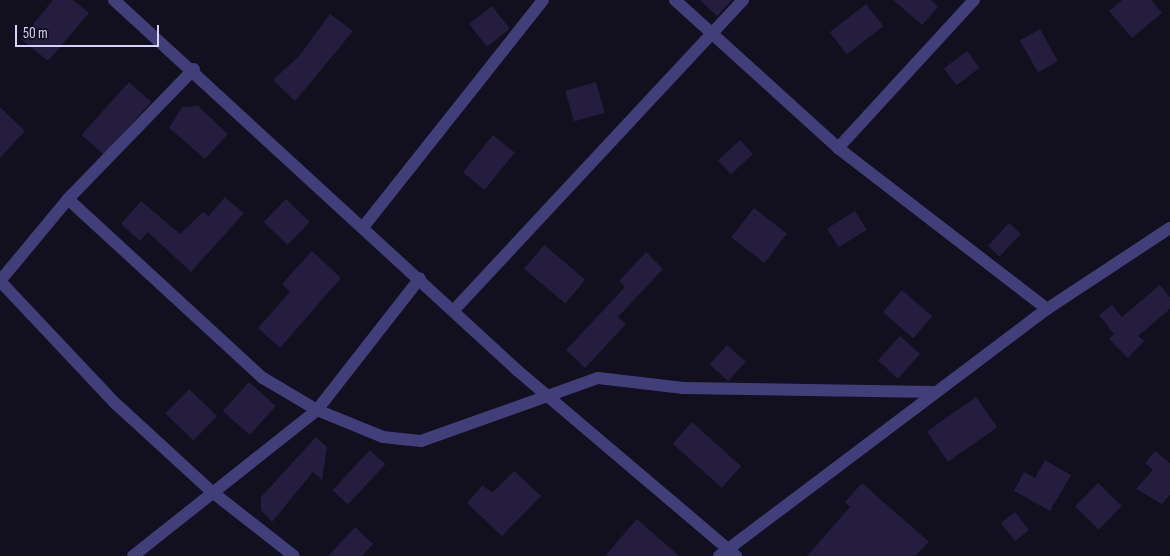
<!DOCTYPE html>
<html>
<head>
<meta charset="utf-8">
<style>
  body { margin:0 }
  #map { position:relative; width:1170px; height:556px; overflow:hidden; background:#120f1f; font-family:"Sofia Sans Condensed",sans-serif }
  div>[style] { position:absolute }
  .building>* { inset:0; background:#241d3e; transform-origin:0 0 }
  .minor>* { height:12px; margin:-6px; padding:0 6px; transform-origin:6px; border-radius:6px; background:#413e7a }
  span { translate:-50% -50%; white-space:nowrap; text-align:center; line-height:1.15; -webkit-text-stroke:4.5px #120f1f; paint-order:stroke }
  .scale { position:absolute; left:15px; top:25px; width:144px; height:22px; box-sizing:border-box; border:2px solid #d7d1fb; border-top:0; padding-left:6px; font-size:15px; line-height:18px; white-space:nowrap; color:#d7d1fb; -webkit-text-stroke:4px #120f1f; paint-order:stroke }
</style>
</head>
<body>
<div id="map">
  <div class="building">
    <i style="clip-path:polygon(53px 0,73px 0,89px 13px,48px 61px,21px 39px)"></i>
    <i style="clip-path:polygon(700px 0,732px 0,717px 16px)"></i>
    <i style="clip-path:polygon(893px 0,931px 0,938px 7px,922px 25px)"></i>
    <i style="clip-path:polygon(1122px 0,1151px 0,1162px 13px,1132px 38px,1109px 11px)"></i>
    <i style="left:866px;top:4px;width:28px;height:46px;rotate:52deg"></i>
    <i style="left:492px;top:6px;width:29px;height:29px;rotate:52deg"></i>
    <i style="clip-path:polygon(330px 14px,353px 31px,295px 101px,273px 80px,299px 56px)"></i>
    <i style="left:1040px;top:29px;width:37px;height:23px;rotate:61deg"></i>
    <i style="left:967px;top:51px;width:21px;height:29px;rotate:53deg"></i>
    <i style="left:129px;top:82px;width:30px;height:71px;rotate:42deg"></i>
    <i style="left:596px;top:82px;width:32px;height:32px;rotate:74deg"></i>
    <i style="clip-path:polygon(198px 106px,228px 134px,205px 159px,169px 128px,182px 107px)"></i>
    <i style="clip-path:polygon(0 107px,25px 131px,0 158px)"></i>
    <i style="left:493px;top:135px;width:28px;height:48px;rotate:39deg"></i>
    <i style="left:740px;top:140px;width:19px;height:30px;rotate:47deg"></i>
    <i style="clip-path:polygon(225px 197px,244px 213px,191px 272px,148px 232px,140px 241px,121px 224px,141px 201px,180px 234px,203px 212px,209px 216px)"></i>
    <i style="left:286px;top:199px;width:33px;height:32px;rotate:44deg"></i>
    <i style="left:754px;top:208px;width:42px;height:37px;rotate:38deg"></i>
    <i style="left:855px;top:211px;width:22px;height:33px;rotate:58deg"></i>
    <i style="left:1009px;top:223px;width:16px;height:31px;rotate:43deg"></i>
    <i style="left:544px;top:245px;width:54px;height:31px;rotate:40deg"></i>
    <i style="clip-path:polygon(312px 251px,341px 278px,280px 348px,258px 328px,290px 292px,282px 284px)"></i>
    <i style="clip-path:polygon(646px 252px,663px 269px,618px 317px,626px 324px,585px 368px,566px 350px,625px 287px,619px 281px)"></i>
    <i style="clip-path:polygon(1160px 285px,1170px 297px,1170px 309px,1138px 336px,1144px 341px,1128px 358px,1109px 339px,1114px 334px,1099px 315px,1112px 305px,1122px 317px)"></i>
    <i style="left:902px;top:290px;width:40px;height:29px;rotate:41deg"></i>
    <i style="left:900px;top:336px;width:27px;height:33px;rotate:42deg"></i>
    <i style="left:727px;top:345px;width:25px;height:26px;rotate:42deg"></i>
    <i style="left:249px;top:382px;width:36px;height:39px;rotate:42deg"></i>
    <i style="left:189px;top:389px;width:39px;height:34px;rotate:44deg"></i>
    <i style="left:976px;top:397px;width:37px;height:60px;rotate:55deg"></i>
    <i style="left:692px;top:422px;width:66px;height:29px;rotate:42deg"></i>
    <i style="clip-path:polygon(316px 437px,327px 447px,322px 480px,313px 472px,272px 522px,261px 510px,261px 497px)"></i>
    <i style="left:370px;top:450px;width:21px;height:55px;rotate:43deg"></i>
    <i style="clip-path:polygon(1155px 451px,1170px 463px,1170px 495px,1162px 504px,1136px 489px,1153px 470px,1145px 463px)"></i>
    <i style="clip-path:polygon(1045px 460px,1071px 475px,1050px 511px,1014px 491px,1024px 472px,1035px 478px)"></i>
    <i style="clip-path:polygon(514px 471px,541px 496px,502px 536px,467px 503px,482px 486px,493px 492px)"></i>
    <i style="clip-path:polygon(862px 483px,929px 542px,915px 556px,807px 556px,850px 507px,845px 502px)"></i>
    <i style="left:1098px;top:483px;width:33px;height:33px;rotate:44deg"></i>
    <i style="left:1015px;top:512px;width:23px;height:18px;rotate:52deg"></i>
    <i style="clip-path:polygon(637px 519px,679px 556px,605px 556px)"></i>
    <i style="clip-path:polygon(355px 527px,373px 544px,362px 556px,328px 556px)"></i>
  </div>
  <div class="minor">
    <i style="left:114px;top:0;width:549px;rotate:42.56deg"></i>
    <i style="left:518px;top:371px;width:286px;rotate:40.3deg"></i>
    <i style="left:675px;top:0;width:220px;rotate:42.2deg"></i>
    <i style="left:838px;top:148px;width:264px;rotate:37.6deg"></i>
    <i style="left:838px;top:148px;width:201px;rotate:-47.4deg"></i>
    <i style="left:68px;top:199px;width:265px;rotate:42.6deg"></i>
    <i style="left:263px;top:378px;width:63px;rotate:30.7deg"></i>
    <i style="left:317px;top:410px;width:167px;rotate:-52deg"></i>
    <i style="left:364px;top:226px;width:288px;rotate:-51.6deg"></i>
    <i style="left:0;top:281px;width:168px;rotate:46.7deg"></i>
    <i style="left:115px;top:403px;width:130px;rotate:42.5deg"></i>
    <i style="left:211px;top:491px;width:105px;rotate:38.1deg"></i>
    <i style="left:0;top:281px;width:107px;rotate:-50.3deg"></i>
    <i style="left:68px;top:199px;width:181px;rotate:-45.9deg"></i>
    <i style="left:454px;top:310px;width:424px;rotate:-47deg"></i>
    <i style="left:133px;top:556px;width:235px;rotate:-38.4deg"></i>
    <i style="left:317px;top:410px;width:71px;rotate:22.2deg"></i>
    <i style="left:383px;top:437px;width:38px;rotate:6deg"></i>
    <i style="left:421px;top:441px;width:188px;rotate:-19.6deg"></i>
    <i style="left:598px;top:378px;width:86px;rotate:6.7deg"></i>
    <i style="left:683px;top:388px;width:251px;rotate:0.9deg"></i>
    <i style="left:719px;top:556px;width:411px;rotate:-37deg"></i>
    <i style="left:1047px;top:309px;width:147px;rotate:-33.4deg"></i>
  </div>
  <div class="scale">50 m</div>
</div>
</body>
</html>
